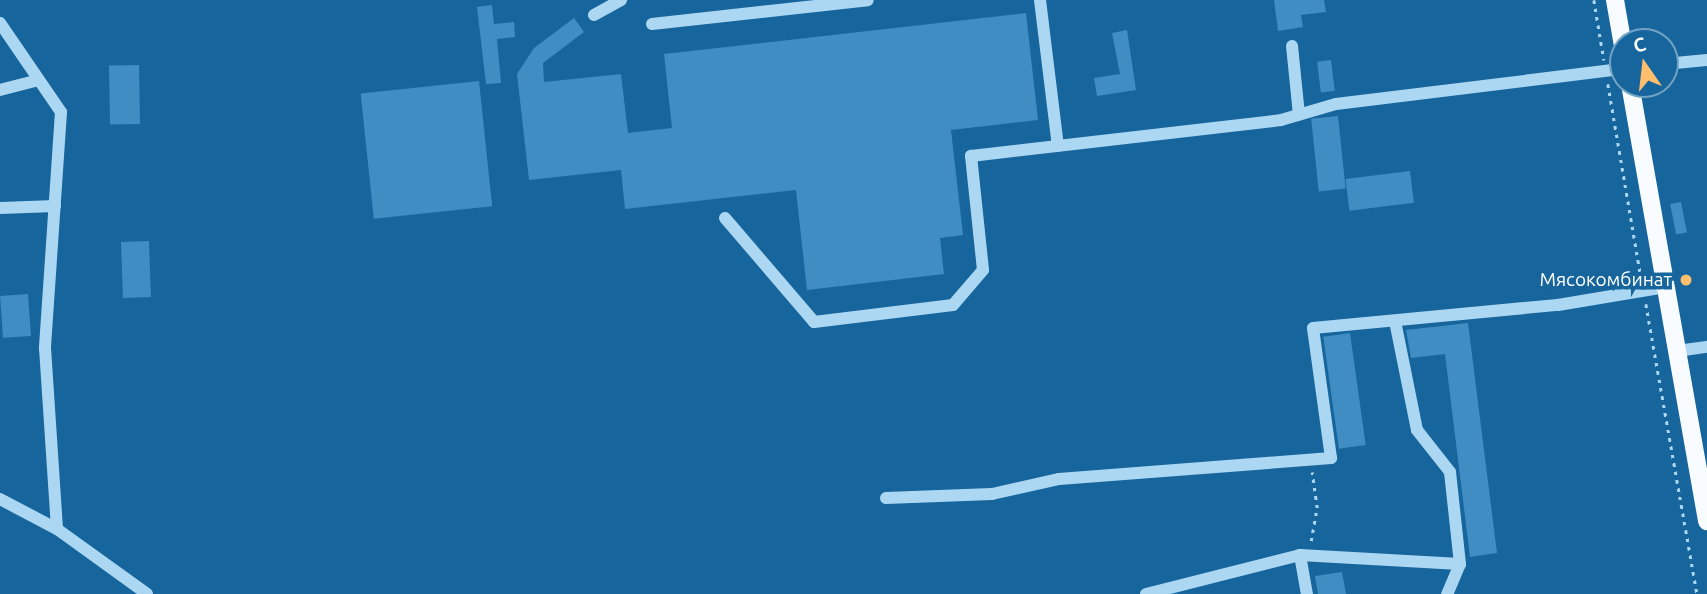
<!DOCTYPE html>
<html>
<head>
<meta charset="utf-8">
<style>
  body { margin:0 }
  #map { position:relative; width:1707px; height:594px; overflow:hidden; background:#16659c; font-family:Ubuntu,sans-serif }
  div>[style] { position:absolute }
  .building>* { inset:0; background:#3f8dc2; transform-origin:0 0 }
  .path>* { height:2.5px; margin-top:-1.25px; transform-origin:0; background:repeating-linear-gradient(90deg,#acd7f3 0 3.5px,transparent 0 8.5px) }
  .minor>* { height:12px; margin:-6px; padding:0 6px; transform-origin:6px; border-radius:6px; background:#acd7f3 }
  .major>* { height:18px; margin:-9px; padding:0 9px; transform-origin:9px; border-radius:9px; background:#f8fcff }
  .dots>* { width:19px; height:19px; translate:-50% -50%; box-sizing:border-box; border:4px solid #16659c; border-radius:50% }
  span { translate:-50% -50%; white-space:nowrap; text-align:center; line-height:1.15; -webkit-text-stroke:7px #16659c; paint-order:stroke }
  .poi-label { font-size:19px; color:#fff }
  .right { translate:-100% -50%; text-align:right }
  .north { position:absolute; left:1609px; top:28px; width:70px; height:70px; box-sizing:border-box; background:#16659c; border:2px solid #73a3c4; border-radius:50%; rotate:346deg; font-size:19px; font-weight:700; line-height:28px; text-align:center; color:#fff }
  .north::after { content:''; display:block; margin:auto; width:24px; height:32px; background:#ffbf6e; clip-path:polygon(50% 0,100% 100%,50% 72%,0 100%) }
</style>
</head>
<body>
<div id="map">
  <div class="building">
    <i style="clip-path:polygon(1274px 0,1324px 0,1326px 12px,1301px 15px,1303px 27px,1278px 31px)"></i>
    <i style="clip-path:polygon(492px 5px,494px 24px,514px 22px,515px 37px,497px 39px,501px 83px,486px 84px,477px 7px)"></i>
    <i style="clip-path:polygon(1026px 13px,1038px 120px,951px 130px,963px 235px,940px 238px,944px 274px,807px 290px,796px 190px,625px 209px,621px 170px,529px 180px,517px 74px,534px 48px,574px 18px,584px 32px,543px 63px,544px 82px,621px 74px,628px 133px,672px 128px,664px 54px)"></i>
    <i style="clip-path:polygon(1127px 30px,1136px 90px,1097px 96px,1094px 78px,1120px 74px,1112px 33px)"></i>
    <i style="left:1331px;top:60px;width:31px;height:14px;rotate:83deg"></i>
    <i style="left:139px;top:65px;width:59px;height:30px;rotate:89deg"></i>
    <i style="left:479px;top:81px;width:126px;height:119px;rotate:84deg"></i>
    <i style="left:1338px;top:116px;width:73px;height:27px;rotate:84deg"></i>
    <i style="left:1410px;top:171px;width:32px;height:65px;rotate:83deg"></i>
    <i style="left:1681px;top:202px;width:31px;height:11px;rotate:79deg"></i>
    <i style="left:149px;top:241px;width:56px;height:28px;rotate:88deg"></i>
    <i style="left:28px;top:294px;width:42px;height:28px;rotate:86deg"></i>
    <i style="clip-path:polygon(1468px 323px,1497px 553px,1470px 557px,1445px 354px,1411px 358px,1406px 330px)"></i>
    <i style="left:1350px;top:333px;width:113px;height:27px;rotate:82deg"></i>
    <i style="clip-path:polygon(1342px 572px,1346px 594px,1318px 594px,1315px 576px)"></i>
  </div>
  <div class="path">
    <i style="left:1594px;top:0;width:61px;rotate:80.5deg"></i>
    <i style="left:1608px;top:84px;width:196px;rotate:80.3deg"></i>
    <i style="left:1646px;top:304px;width:294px;rotate:80deg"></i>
    <i style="left:1311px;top:541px;width:34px;rotate:-80deg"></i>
    <i style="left:1317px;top:508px;width:36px;rotate:-98deg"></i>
  </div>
  <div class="minor">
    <i style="left:1040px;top:0;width:147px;rotate:83deg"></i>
    <i style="left:594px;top:15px;width:31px;rotate:-29deg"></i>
    <i style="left:0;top:23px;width:108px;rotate:55.6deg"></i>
    <i style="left:61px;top:112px;width:237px;rotate:93.9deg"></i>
    <i style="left:45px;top:348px;width:181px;rotate:86.2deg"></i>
    <i style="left:652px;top:24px;width:217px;rotate:-6.3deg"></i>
    <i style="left:1292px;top:46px;width:69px;rotate:84.2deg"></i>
    <i style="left:1665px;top:64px;width:42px;rotate:-5.4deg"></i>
    <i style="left:0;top:90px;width:40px;rotate:-14.4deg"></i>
    <i style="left:0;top:208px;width:55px;rotate:-2.1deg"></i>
    <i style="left:725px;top:218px;width:137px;rotate:49.4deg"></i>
    <i style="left:814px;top:322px;width:140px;rotate:-7deg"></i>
    <i style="left:953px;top:305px;width:46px;rotate:-49.4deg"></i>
    <i style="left:983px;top:270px;width:115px;rotate:-96deg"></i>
    <i style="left:971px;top:156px;width:312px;rotate:-6.6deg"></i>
    <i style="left:1281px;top:120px;width:57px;rotate:-16.2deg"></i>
    <i style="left:1336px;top:104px;width:289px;rotate:-7deg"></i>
    <i style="left:1395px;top:321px;width:111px;rotate:78.6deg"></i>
    <i style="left:1417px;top:430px;width:53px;rotate:51.8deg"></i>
    <i style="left:1450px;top:472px;width:93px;rotate:83.8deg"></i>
    <i style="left:1460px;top:564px;width:33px;rotate:113deg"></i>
    <i style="left:1677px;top:351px;width:30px;rotate:-8deg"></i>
    <i style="left:886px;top:498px;width:106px;rotate:-2.2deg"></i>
    <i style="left:992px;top:494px;width:69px;rotate:-12.6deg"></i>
    <i style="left:1059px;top:479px;width:273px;rotate:-4.4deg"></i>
    <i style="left:1331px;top:458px;width:131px;rotate:-97.9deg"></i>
    <i style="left:1313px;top:328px;width:246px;rotate:-5.4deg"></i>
    <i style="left:1558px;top:305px;width:109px;rotate:-9.5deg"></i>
    <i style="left:0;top:499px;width:64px;rotate:27.8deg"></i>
    <i style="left:57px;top:529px;width:111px;rotate:35.8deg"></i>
    <i style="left:1300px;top:555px;width:40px;rotate:80deg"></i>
    <i style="left:1146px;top:594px;width:159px;rotate:-14.2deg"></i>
    <i style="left:1300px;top:555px;width:160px;rotate:3.2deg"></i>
  </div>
  <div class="major">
    <i style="left:1615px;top:0;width:47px;rotate:80.1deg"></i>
    <i style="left:1630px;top:84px;width:444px;rotate:80deg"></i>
  </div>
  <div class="dots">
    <i style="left:1686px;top:280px;background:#ffbf6e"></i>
  </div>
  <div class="poi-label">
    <span class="right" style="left:1672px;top:280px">Мясокомбинат</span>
  </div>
  <div class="north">С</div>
</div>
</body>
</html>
